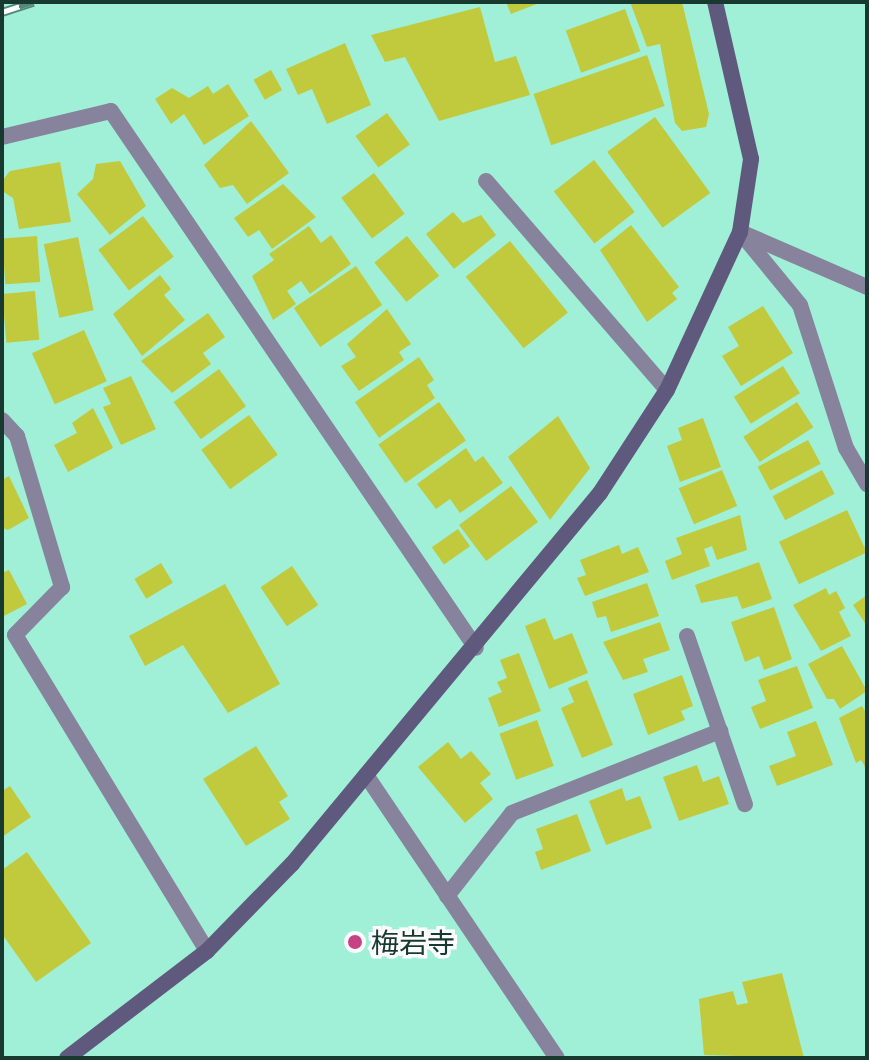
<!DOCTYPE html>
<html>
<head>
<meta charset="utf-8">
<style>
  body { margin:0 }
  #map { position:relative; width:869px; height:1060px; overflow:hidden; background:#a0efd7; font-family:"Noto Serif","Noto Sans JP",serif }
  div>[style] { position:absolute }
  .building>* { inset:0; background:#c1ca3d; transform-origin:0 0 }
  .lane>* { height:16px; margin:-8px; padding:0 8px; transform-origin:8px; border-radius:8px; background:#88839d }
  .street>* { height:16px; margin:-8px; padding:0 8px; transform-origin:8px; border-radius:8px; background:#88839d }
  .secondary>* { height:16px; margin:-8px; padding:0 8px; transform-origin:8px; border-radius:8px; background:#60597e }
  .rail>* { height:9px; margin-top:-4.5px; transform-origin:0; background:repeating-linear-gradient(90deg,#fdfdfd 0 18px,#548979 0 36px); box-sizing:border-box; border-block:2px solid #548979 }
  .dots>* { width:22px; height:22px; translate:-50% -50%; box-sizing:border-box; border:4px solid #fdfdfd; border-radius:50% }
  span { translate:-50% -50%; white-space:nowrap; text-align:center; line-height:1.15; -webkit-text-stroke:7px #fdfdfd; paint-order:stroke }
  .poi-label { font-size:28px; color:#183930 }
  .left { translate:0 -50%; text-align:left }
  .frame { position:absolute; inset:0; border:4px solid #183930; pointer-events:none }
</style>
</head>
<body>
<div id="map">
  <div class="building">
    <i style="clip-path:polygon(506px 2px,542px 2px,511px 14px)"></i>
    <i style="clip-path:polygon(630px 2px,682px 2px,709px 114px,706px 127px,682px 131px,675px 123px,660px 44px,647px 47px)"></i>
    <i style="clip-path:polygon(480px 7px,495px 62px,516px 56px,530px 95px,439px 121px,405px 57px,385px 62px,371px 35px)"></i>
    <i style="left:625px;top:9px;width:45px;height:63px;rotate:70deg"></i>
    <i style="clip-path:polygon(345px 43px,371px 105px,327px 124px,312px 89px,298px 95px,286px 69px)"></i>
    <i style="left:647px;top:55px;width:54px;height:120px;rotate:71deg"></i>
    <i style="left:271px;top:70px;width:23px;height:20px;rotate:61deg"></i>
    <i style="clip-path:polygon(228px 84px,249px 116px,204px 145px,184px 114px,171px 124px,155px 99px,172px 88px,189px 98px,208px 86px,213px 94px)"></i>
    <i style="left:387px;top:113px;width:39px;height:39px;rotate:54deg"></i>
    <i style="left:655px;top:117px;width:94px;height:59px;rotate:54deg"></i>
    <i style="clip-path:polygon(251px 121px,289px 173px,247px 204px,233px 185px,220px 188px,204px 165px)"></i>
    <i style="left:594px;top:160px;width:66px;height:51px;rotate:52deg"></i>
    <i style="clip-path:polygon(120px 161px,146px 206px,110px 235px,77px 194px,93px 179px,96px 164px)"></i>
    <i style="clip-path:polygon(60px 162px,71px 222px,19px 229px,13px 198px,2px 191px,2px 181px,10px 171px)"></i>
    <i style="left:374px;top:173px;width:51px;height:41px;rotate:53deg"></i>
    <i style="clip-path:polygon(283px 184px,316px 217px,272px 249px,259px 230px,248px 237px,234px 218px)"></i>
    <i style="clip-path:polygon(453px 212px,463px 223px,481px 215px,496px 235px,454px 269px,426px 234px)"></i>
    <i style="left:143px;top:216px;width:51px;height:56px;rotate:53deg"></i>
    <i style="clip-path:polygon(631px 225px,679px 287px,672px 293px,677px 299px,647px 322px,600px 250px)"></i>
    <i style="clip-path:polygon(309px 226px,321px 243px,331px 235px,351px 264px,310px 294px,301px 281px,287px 291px,296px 304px,273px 320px,252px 276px,274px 260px,269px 254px)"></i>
    <i style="left:37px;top:236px;width:46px;height:35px;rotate:86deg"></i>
    <i style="left:407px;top:236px;width:51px;height:42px;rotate:51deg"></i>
    <i style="left:78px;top:237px;width:75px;height:35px;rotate:78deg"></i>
    <i style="left:510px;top:241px;width:92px;height:57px;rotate:51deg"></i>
    <i style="left:356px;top:266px;width:47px;height:75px;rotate:56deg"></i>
    <i style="clip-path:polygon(160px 275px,171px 289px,164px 295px,185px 320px,142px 356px,113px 314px)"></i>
    <i style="left:35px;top:291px;width:49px;height:33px;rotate:85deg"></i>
    <i style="clip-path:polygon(763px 306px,793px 353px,741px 386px,722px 356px,739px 346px,728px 327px)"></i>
    <i style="clip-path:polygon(387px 309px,411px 344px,399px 352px,404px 360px,359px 391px,341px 366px,356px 357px,347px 344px)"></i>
    <i style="clip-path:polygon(208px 313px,225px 337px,203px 353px,211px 364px,172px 393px,141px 361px)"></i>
    <i style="left:84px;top:330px;width:56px;height:57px;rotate:66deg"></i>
    <i style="clip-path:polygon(419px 357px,434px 380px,427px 385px,435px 398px,379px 438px,355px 402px)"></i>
    <i style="left:783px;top:366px;width:32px;height:58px;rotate:58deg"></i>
    <i style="left:219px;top:369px;width:46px;height:56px;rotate:54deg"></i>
    <i style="clip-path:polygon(131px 376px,156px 429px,121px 445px,103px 407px,111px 404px,103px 388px)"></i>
    <i style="left:439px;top:402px;width:47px;height:74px;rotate:55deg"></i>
    <i style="left:797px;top:402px;width:30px;height:64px;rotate:57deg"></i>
    <i style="clip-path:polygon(93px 408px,113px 448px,68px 472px,54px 445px,77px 433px,72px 423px)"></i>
    <i style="left:249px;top:415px;width:49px;height:59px;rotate:54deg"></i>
    <i style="clip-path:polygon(558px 416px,590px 468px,550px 520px,508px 457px)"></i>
    <i style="clip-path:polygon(703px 418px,721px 467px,680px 482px,667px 446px,682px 440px,678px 428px)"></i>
    <i style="left:808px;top:440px;width:27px;height:57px;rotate:62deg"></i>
    <i style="clip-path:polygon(466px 448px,475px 462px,483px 456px,503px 483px,460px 513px,450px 499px,436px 509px,417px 484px)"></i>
    <i style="left:722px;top:470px;width:39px;height:47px;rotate:67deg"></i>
    <i style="left:822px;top:470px;width:27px;height:56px;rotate:62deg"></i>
    <i style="clip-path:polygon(9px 476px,29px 518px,8px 530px,2px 528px,2px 480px)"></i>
    <i style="left:511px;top:486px;width:45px;height:65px;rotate:53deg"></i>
    <i style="left:847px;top:510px;width:47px;height:75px;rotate:65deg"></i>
    <i style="clip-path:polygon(740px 515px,747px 550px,717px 560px,712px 546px,704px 549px,710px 566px,672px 580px,665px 561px,682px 554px,676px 538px)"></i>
    <i style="left:458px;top:529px;width:21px;height:32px;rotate:55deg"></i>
    <i style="clip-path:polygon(619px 545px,622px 554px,638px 547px,649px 572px,585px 596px,577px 578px,586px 575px,580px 560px)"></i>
    <i style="clip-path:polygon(759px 562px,772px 599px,742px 609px,737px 596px,701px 603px,695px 585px)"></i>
    <i style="left:161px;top:563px;width:23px;height:31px;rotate:59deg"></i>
    <i style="left:292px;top:566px;width:47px;height:38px;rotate:56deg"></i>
    <i style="clip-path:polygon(9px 570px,27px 604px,2px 617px,2px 573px)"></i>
    <i style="clip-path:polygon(647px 583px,659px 616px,611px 632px,606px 616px,597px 618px,592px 602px)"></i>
    <i style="clip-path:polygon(225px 584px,280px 684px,228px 713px,183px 645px,145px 666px,129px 636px)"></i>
    <i style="clip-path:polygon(826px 588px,829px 595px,836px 591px,845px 608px,839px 612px,851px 636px,821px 651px,793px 605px)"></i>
    <i style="clip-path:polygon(867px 595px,867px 626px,853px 605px)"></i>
    <i style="clip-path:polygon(774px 607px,792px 659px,764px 670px,759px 656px,745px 662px,731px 622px)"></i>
    <i style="clip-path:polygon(545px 618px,554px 640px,572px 633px,588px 673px,549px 689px,525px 626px)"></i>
    <i style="clip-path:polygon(660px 622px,670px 650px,643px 659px,648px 672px,623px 680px,603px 642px)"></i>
    <i style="clip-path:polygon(842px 646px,867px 691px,840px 709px,834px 699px,827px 699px,808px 664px)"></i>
    <i style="clip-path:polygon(519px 653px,541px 711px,499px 727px,488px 698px,502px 692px,497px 682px,507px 678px,500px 660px)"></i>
    <i style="clip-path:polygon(797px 666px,813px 708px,760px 729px,751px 707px,766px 701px,758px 680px)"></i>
    <i style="clip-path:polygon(682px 675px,693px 706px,681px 711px,685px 720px,648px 735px,633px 694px)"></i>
    <i style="clip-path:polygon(587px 680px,613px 745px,582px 758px,561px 708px,574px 702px,568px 688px)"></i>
    <i style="clip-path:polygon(862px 706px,867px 714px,867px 770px,861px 760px,856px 763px,839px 718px)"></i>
    <i style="left:537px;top:720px;width:49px;height:40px;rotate:70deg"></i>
    <i style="clip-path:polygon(816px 721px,833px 765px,777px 786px,769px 766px,796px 756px,787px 732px)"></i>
    <i style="clip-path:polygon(448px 742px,461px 759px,471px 751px,491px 774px,480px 783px,493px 799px,465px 823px,418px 767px)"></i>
    <i style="clip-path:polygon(256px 746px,288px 796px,279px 802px,290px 819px,246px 846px,203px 779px)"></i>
    <i style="clip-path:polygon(697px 765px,703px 782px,719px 776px,729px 804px,679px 821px,663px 777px)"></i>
    <i style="clip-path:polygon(10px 786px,31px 817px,2px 837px,2px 791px)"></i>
    <i style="clip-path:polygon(622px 788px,626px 801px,640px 796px,652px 828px,606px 845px,589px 801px)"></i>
    <i style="clip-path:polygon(577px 814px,591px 851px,541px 870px,535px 852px,543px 849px,536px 829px)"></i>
    <i style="clip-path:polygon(27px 852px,91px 943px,36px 982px,2px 934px,2px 870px)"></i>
    <i style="clip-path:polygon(782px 973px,804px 1058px,704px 1055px,699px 999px,733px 991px,737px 1005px,748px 1003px,742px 982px)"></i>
  </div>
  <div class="lane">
    <i style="left:486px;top:181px;width:276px;rotate:49.1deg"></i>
  </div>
  <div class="street">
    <i style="left:2px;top:137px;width:112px;rotate:-13.4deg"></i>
    <i style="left:111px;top:111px;width:649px;rotate:55.8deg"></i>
    <i style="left:740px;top:232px;width:94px;rotate:50.6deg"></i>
    <i style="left:800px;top:305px;width:150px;rotate:72.2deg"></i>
    <i style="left:846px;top:448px;width:42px;rotate:59.7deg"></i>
    <i style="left:745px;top:234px;width:133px;rotate:23.5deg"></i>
    <i style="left:2px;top:420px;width:22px;rotate:47deg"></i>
    <i style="left:17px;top:436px;width:158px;rotate:73.4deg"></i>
    <i style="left:62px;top:587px;width:67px;rotate:134.4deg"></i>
    <i style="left:15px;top:635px;width:370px;rotate:58.7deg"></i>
    <i style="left:687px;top:636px;width:178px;rotate:71deg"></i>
    <i style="left:366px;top:775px;width:341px;rotate:56deg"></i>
    <i style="left:447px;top:896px;width:105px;rotate:-51.9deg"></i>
    <i style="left:512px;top:813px;width:224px;rotate:-21.5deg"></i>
  </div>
  <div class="secondary">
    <i style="left:67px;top:1058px;width:176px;rotate:-37.4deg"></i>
    <i style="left:207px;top:951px;width:122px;rotate:-45.7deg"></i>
    <i style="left:292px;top:864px;width:482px;rotate:-50.3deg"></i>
    <i style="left:600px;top:493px;width:123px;rotate:-57deg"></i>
    <i style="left:667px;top:390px;width:174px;rotate:-65.2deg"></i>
    <i style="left:740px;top:232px;width:74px;rotate:-81.4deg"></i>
    <i style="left:751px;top:159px;width:161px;rotate:-102.9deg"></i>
  </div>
  <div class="rail">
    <i style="left:2px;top:12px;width:33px;rotate:-18deg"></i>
  </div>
  <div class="dots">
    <i style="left:355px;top:942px;background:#c74285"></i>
  </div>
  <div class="poi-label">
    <span class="left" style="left:371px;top:942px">梅岩寺</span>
  </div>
  <div class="frame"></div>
</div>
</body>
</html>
